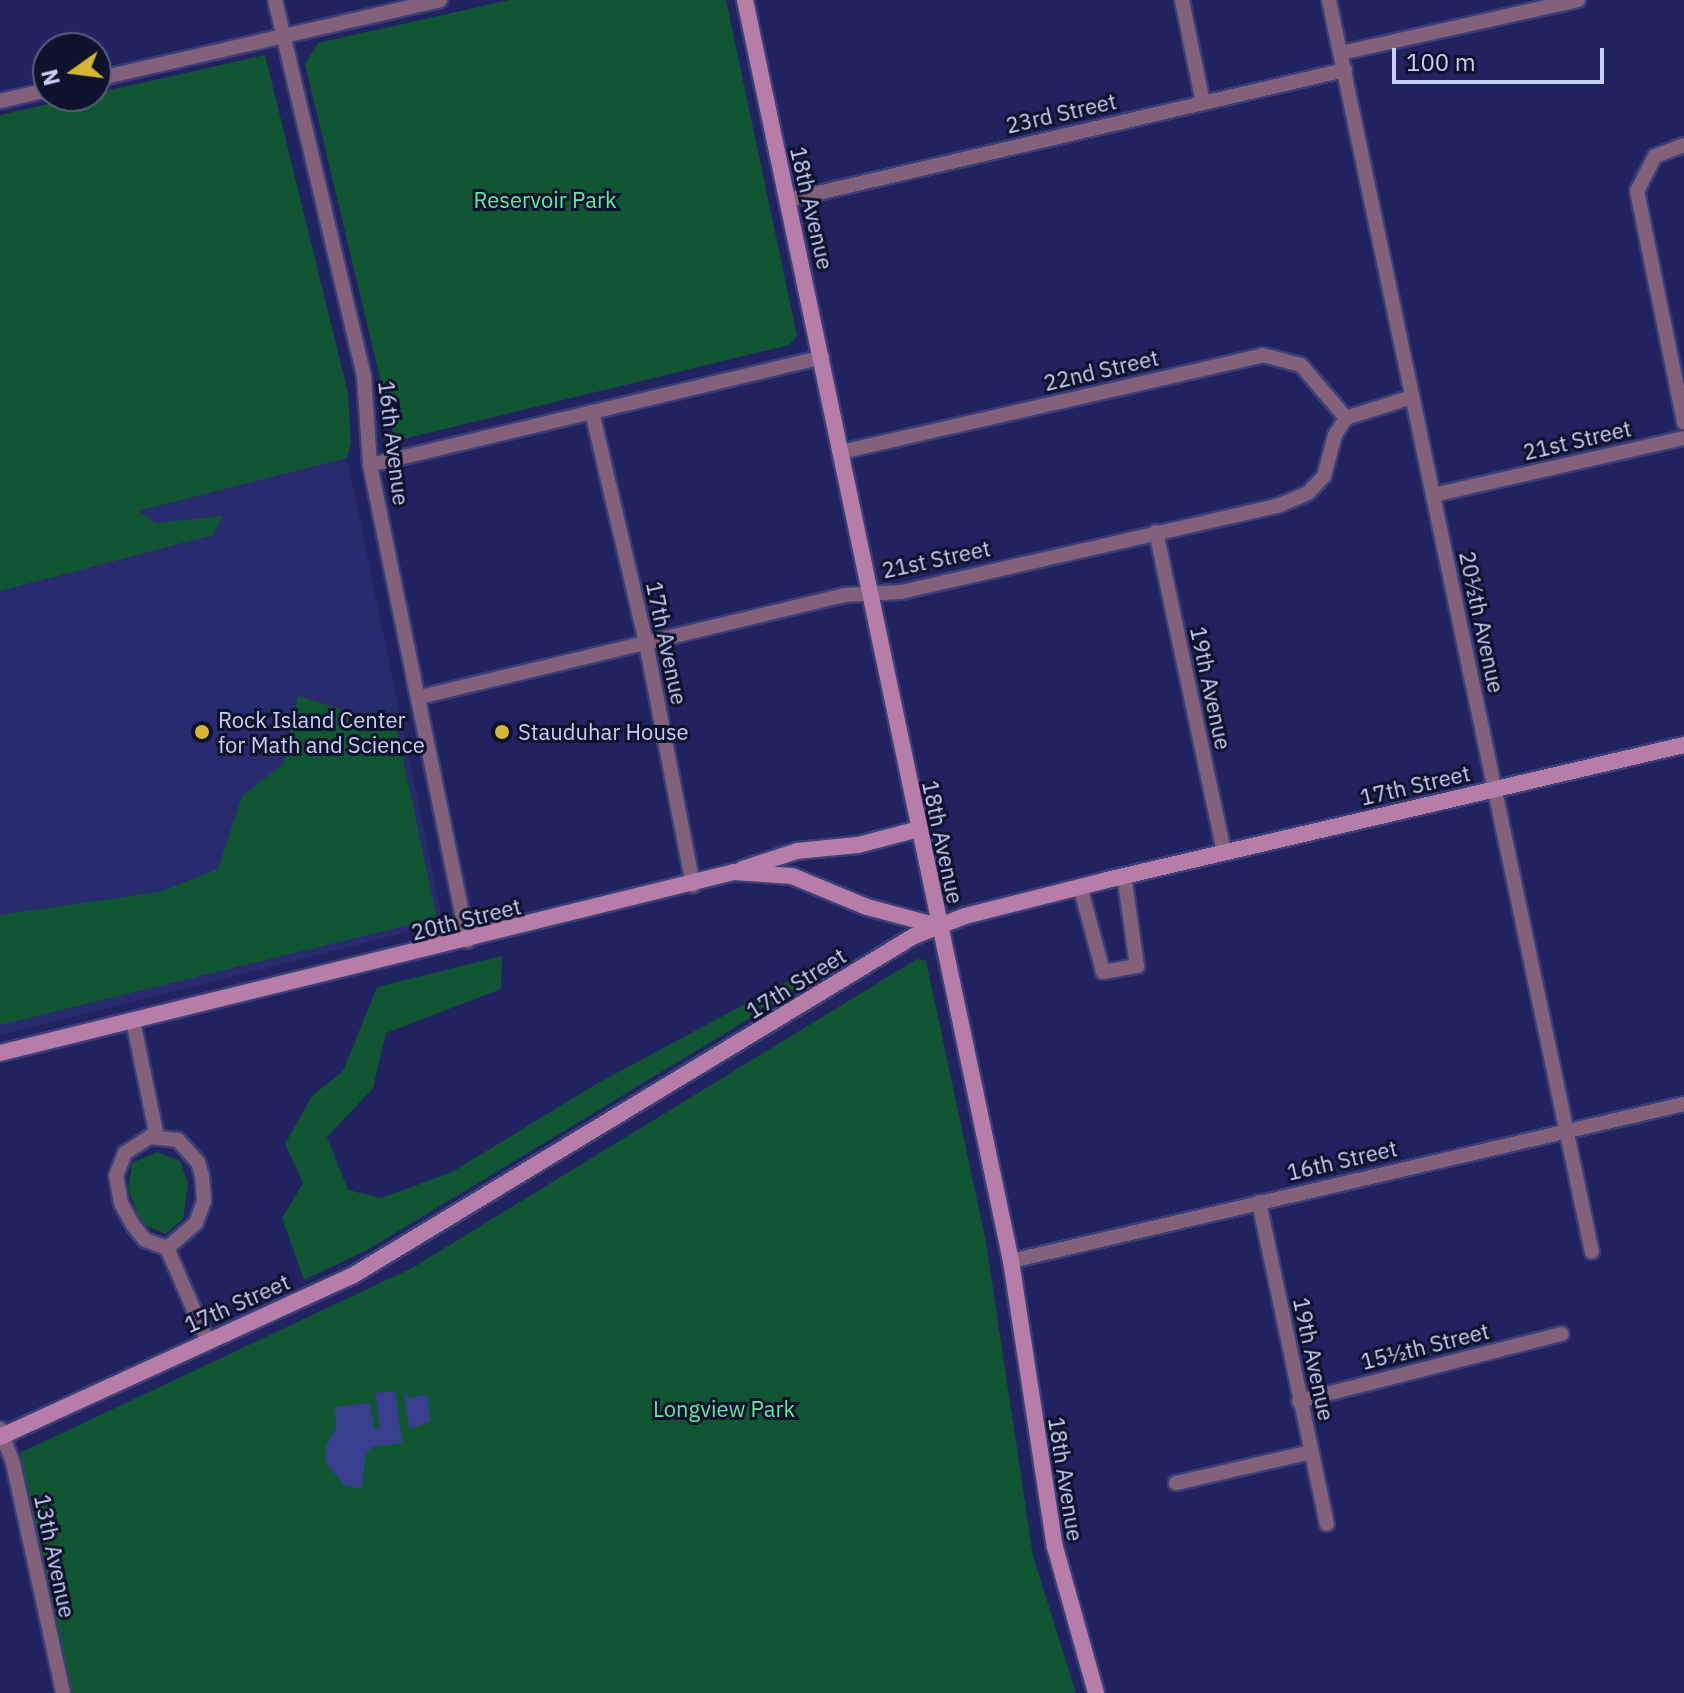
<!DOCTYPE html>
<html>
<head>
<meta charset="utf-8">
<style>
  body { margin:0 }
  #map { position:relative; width:1684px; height:1693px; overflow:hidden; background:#20235f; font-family:"IBM Plex Sans",sans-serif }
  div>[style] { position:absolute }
  .built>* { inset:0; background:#282b6e }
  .green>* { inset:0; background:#105633 }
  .water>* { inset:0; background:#393e8f }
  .roads { filter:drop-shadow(2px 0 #3b3f77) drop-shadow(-2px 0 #3b3f77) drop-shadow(0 2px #3b3f77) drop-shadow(0 -2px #3b3f77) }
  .street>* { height:14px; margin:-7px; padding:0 7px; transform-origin:7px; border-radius:7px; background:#84617b }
  .secondary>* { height:16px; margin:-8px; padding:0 8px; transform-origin:8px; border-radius:8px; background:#b57da8 }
  .dots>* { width:22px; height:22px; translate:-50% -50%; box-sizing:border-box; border:4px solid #0f122c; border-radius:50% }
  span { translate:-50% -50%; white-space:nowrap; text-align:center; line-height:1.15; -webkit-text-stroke:6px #0f122c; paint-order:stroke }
  .street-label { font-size:22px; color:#c7cff4 }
  .park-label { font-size:22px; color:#61ea9e }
  .poi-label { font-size:22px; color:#c7cff4 }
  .left { translate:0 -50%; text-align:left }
  .north { position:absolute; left:32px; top:32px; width:80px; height:80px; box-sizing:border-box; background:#0f122c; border:2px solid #595e7c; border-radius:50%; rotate:256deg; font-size:22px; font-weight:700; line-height:32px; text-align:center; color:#c7cff4 }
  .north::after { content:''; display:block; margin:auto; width:28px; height:36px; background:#d3b635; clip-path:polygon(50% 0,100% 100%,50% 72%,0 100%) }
  .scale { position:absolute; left:1392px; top:48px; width:212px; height:36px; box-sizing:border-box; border:4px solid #c7cff4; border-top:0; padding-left:10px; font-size:24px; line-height:28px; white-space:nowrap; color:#c7cff4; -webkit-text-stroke:6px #0f122c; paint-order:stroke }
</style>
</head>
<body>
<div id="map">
  <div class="built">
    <i style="clip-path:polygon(347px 458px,443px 923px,0 1035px,0 541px)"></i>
  </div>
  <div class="green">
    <i style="clip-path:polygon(509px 0,726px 0,797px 336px,789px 345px,395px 441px,305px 64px,318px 43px)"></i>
    <i style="clip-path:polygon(265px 55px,348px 393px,351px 443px,347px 458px,138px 511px,156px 523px,223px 516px,213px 535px,0 591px,0 115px)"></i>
    <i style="clip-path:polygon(298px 696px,396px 726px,437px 918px,0 1025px,0 915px,159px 892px,218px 869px,242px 796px,284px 763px)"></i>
    <i style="clip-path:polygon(502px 956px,501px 989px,386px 1033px,373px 1088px,327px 1137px,348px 1190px,381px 1198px,452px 1172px,598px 1083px,803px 973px,825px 973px,367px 1250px,304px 1280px,282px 1218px,303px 1183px,285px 1144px,312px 1096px,343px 1071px,377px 987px)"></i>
    <i style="clip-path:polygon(917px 959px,926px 961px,986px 1242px,1033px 1556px,1076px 1693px,71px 1693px,20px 1453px,412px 1268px)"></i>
    <i style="clip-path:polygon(157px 1152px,180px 1161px,188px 1183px,183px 1219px,166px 1234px,142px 1224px,128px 1190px,132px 1163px)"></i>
  </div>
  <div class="water">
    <i style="clip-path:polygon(395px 1391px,402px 1443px,371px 1447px,365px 1457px,362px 1489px,344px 1485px,326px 1463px,326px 1446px,336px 1428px,335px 1407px,370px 1403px,374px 1429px,380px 1429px,375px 1393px)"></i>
    <i style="clip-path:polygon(408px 1393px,409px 1398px,427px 1395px,431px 1421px,409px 1429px,404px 1394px)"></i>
  </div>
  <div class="roads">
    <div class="street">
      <i style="left:275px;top:0;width:386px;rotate:76.7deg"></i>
      <i style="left:364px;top:376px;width:89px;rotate:86.1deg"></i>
      <i style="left:370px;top:465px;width:486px;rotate:78.4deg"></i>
      <i style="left:1182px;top:0;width:105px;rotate:78.5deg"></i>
      <i style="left:1329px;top:0;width:1279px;rotate:78.14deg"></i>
      <i style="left:1341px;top:53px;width:243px;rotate:-12.6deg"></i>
      <i style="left:96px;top:79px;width:353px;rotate:-12.9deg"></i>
      <i style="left:0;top:101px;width:49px;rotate:-12.9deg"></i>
      <i style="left:1684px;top:145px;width:31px;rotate:159deg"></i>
      <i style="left:1655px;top:156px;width:39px;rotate:117deg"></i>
      <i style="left:1637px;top:191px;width:236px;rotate:78.5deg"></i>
      <i style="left:788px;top:200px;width:572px;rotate:-13.14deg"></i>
      <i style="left:592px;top:412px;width:237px;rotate:76.8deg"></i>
      <i style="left:646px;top:643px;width:247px;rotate:79deg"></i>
      <i style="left:841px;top:452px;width:433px;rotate:-12.9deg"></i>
      <i style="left:1263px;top:355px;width:39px;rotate:15deg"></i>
      <i style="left:1301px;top:365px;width:70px;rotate:49.7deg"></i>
      <i style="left:370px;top:465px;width:465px;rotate:-13.4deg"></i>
      <i style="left:1433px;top:495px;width:257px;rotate:-12.8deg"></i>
      <i style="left:1156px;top:532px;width:327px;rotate:78deg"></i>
      <i style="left:420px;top:697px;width:436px;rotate:-13.5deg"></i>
      <i style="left:844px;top:595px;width:57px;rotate:-3deg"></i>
      <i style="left:901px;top:592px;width:389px;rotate:-12.9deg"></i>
      <i style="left:1280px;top:505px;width:30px;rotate:-23deg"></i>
      <i style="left:1308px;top:493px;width:23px;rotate:-47deg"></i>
      <i style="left:1324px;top:476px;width:42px;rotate:-75deg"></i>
      <i style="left:1335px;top:435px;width:20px;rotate:-57deg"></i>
      <i style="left:1346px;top:418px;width:69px;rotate:-17.7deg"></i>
      <i style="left:1080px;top:886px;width:89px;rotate:75deg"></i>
      <i style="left:1103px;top:972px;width:35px;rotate:-10deg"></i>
      <i style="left:1137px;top:966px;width:92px;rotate:-98.1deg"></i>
      <i style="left:133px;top:1021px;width:118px;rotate:78.3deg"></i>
      <i style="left:150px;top:1137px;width:28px;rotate:6deg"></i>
      <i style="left:178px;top:1140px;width:30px;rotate:48deg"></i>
      <i style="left:198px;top:1162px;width:15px;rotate:74deg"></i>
      <i style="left:202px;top:1176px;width:25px;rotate:85deg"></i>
      <i style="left:204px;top:1201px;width:23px;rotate:110deg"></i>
      <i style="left:196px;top:1223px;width:38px;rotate:139deg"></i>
      <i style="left:167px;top:1248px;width:23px;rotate:-160deg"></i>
      <i style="left:145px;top:1240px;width:19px;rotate:-129deg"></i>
      <i style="left:133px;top:1225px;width:25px;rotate:-119deg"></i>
      <i style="left:121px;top:1203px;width:27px;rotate:-100deg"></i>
      <i style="left:116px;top:1176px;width:25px;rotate:-69deg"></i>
      <i style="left:125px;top:1153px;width:30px;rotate:-33deg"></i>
      <i style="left:1259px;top:1202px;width:329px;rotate:78.1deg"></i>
      <i style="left:167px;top:1248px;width:100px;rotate:66.5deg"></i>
      <i style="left:1011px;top:1261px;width:691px;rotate:-13.13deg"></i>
      <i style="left:1299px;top:1401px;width:271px;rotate:-14.3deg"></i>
      <i style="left:0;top:1429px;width:36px;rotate:69deg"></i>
      <i style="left:13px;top:1463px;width:235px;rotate:77.7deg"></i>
      <i style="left:1176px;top:1483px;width:139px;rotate:-12.9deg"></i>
    </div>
    <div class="secondary">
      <i style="left:745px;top:0;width:1289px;rotate:78.09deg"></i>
      <i style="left:1011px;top:1261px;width:289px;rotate:81.3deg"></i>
      <i style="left:1055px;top:1547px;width:152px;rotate:74.3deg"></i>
      <i style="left:742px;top:869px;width:58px;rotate:-18.1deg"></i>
      <i style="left:797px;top:851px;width:61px;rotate:-5.6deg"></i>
      <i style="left:858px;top:845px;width:63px;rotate:-14.7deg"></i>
      <i style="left:0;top:1053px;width:756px;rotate:-13.85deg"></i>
      <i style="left:734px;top:872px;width:58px;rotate:3.9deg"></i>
      <i style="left:792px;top:876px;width:81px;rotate:22.5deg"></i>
      <i style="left:867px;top:907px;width:73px;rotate:15deg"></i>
      <i style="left:0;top:1437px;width:387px;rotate:-24.6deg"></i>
      <i style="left:352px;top:1276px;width:657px;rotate:-31.17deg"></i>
      <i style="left:914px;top:936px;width:55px;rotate:-21.4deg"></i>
      <i style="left:965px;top:916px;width:146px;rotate:-14.2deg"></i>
      <i style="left:1107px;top:880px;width:593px;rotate:-13.17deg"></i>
    </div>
  </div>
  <div class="dots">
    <i style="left:202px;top:732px;background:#d3b635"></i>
    <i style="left:502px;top:732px;background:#d3b635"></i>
  </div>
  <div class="street-label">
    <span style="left:1061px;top:113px;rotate:-13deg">23rd Street</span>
    <span style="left:812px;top:208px;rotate:77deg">18th Avenue</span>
    <span style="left:1101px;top:370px;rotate:-13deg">22nd Street</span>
    <span style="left:1577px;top:440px;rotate:-13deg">21st Street</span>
    <span style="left:394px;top:443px;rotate:83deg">16th Avenue</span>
    <span style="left:936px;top:559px;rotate:-12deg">21st Street</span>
    <span style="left:1482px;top:622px;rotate:78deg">20½th Avenue</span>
    <span style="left:667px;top:643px;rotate:78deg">17th Avenue</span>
    <span style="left:1211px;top:688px;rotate:78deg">19th Avenue</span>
    <span style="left:1415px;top:785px;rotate:-13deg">17th Street</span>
    <span style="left:943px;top:842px;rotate:78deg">18th Avenue</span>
    <span style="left:466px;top:919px;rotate:-14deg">20th Street</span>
    <span style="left:796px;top:983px;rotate:-32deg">17th Street</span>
    <span style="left:1342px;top:1160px;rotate:-13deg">16th Street</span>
    <span style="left:237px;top:1303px;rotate:-24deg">17th Street</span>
    <span style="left:1425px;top:1346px;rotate:-14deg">15½th Street</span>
    <span style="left:1314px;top:1359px;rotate:78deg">19th Avenue</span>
    <span style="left:1066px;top:1479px;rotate:81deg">18th Avenue</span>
    <span style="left:55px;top:1556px;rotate:78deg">13th Avenue</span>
  </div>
  <div class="park-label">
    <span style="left:545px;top:200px">Reservoir Park</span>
    <span style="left:724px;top:1409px">Longview Park</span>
  </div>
  <div class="poi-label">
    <span class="left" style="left:218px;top:732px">Rock Island Center<br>for Math and Science</span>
    <span class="left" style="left:518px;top:732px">Stauduhar House</span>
  </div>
  <div class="north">N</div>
  <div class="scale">100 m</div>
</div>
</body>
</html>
